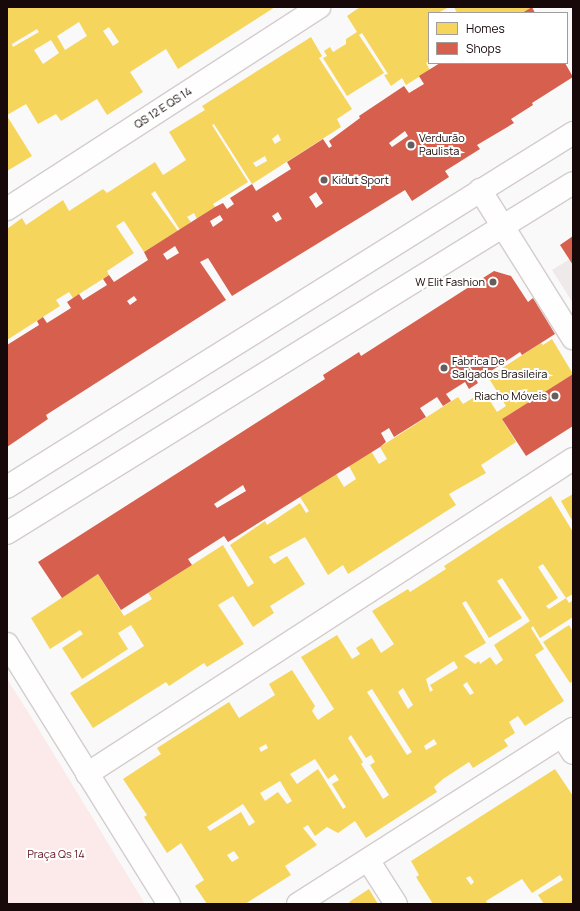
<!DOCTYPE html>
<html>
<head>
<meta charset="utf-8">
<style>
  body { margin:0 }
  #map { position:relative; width:580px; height:911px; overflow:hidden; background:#f9f9f9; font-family:Manrope,sans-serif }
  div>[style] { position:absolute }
  .built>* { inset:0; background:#efe9e9 }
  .green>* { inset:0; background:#fce9e9 }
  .homes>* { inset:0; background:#f6d55c }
  .shops>* { inset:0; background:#d6604d }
  .roads { filter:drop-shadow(1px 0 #d5cccc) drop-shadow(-1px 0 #d5cccc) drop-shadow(0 1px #d5cccc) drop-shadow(0 -1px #d5cccc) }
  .minor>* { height:22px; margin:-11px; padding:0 11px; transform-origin:11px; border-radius:11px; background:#fefefe }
  .tertiary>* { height:22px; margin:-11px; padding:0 11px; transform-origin:11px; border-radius:11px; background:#fefefe }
  .dots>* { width:11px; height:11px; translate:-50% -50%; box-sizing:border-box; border:2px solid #fff; border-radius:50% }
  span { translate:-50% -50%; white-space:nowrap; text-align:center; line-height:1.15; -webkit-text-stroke:4px #fff; paint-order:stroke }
  .street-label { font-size:11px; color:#170909 }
  .poi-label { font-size:11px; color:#170909 }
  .left { translate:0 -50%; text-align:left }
  .right { translate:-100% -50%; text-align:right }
  .park-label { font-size:11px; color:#64151f }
  .frame { position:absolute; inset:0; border:8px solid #170909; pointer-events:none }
  .legend { position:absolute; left:428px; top:12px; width:140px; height:52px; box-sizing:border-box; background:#fff; border:1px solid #a29d9d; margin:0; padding:5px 7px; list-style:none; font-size:12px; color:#170909 }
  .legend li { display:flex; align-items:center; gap:8px; height:20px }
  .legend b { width:20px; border:1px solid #a29d9d }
</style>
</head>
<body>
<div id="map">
  <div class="built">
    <i style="clip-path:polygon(573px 257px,573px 303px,552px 270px)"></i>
  </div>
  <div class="green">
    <i style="clip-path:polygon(7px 679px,33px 720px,145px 904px,7px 904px)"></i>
  </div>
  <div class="homes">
    <i style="clip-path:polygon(evenodd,7px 7px,275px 7px,178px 69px,166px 49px,130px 72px,143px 92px,107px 115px,97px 99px,61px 121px,56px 114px,38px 124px,26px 104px,7px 115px,7px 7px,79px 22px,87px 36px,65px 50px,57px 36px,79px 22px,7px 7px,109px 27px,119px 42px,113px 46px,103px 31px,109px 27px,7px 7px,37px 29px,39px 32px,13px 47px,12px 44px,37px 29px,7px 7px,51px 40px,59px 53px,43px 64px,34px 50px,51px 40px)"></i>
    <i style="clip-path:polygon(360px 7px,449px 7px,438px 13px,429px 13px,429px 61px,426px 63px,430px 70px,406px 85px,402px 78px,391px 86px,384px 75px,388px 74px,362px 33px,359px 35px,384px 73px,347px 96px,323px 58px,327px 56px,324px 51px,330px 47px,333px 52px,346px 44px,346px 39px,357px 32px,347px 16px)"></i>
    <i style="clip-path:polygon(454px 7px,532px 7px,522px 13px,457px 13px)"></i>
    <i style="clip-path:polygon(evenodd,311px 37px,322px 56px,319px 58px,352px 109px,337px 119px,341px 127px,252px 184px,214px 124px,212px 125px,248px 182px,213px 204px,215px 207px,197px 219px,194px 213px,187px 217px,191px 222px,180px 230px,155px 191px,151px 194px,178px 231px,144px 252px,124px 221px,116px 226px,134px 253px,107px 271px,109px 275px,73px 298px,69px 292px,56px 300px,60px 306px,7px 340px,7px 229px,22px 218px,26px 225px,63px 200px,69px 211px,103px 189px,107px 193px,155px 162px,163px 175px,186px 160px,169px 132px,205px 110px,202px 106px,311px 37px,278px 134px,281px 140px,275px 144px,272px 139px,278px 134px,311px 37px,265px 156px,267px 161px,256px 167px,253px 163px,265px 156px)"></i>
    <i style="clip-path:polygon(7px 116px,32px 156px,7px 171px)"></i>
    <i style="clip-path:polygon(552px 339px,573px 374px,502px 419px,516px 442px,481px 465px,486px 473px,449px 494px,456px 505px,348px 574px,343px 565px,328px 575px,305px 537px,269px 557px,274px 564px,287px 556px,305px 584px,270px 606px,274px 613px,253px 627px,233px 596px,218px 605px,244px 644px,207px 667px,204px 663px,169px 686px,166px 682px,93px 728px,70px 693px,144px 646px,131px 625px,118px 633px,128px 649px,82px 679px,62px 648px,83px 634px,80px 630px,50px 649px,31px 618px,98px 574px,124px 616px,152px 599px,148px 593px,223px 545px,248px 587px,254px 583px,230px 545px,265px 521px,267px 525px,300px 503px,306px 513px,309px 511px,300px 497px,336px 474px,344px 487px,356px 479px,349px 466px,371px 451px,379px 464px,387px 459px,380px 447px,458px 397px,463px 404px,481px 393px,482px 395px,485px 393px,497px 412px,506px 406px,488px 377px,541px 343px,543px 345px)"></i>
    <i style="clip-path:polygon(573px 494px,573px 522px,561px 501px)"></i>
    <i style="clip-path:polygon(evenodd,551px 496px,573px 532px,573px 594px,566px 598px,543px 564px,538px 567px,558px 598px,546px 606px,549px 609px,566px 598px,569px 603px,573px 600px,573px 617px,540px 638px,533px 626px,531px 628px,544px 649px,535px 655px,564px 701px,525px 726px,518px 716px,509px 722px,515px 733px,504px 740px,508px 746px,473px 768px,469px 762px,443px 779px,434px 787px,437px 792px,366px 838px,355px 821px,338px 833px,327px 827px,315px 836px,308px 825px,303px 828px,317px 845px,285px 866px,291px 875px,245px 904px,207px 904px,195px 886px,204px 880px,181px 843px,167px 853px,144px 817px,147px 815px,123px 779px,161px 754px,157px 748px,229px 702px,239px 718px,275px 695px,269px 684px,292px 670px,315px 706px,312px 711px,318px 720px,334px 709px,301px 657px,337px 635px,352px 659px,360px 654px,356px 648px,372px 638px,381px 653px,394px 644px,372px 611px,408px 589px,410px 592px,446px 569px,444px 566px,551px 496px,502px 578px,530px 621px,494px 645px,503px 660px,496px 665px,490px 657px,480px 664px,479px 661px,475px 664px,464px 656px,486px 643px,462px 603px,466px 601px,489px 638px,522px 618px,497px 581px,502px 578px,551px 496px,454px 661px,458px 668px,430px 685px,433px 690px,430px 692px,426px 679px,454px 661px,551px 496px,467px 682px,474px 693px,470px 695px,463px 685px,467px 682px,551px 496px,403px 688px,413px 705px,408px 709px,398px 692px,403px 688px,551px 496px,372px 689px,412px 752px,407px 755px,367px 692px,372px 689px,551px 496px,351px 735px,366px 758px,371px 755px,375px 762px,370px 765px,389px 795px,383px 799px,361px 764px,363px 762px,348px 738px,351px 735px,551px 496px,434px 739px,437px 744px,426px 750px,424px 746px,434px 739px,551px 496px,266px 744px,268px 748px,261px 752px,259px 748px,266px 744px,551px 496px,315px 759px,328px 779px,335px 774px,339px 780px,332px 784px,346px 807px,343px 809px,318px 769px,297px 784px,290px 774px,315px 759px,551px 496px,280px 781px,292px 801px,287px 804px,278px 792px,265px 801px,260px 793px,280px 781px,551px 496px,243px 804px,255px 822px,249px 826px,241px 812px,210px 831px,207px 827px,243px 804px,551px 496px,234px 851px,239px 858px,232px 862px,227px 855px,234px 851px)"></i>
    <i style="clip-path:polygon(569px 625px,573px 632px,573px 681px,570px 683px,543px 642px)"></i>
    <i style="clip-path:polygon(evenodd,555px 769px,573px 796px,573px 904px,544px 904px,538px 895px,563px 880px,560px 875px,532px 893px,522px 879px,486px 901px,488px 904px,433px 904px,416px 877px,419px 875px,411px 861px,555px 769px,470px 876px,474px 882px,471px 885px,466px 878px,470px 876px)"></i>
    <i style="clip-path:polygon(369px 889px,378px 904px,351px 904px,349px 902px)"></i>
  </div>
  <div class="shops">
    <i style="clip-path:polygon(532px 7px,535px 13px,522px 13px)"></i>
    <i style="clip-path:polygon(evenodd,440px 63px,565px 63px,573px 77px,532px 103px,533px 105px,511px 119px,514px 123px,477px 145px,480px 149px,445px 171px,449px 177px,412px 201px,405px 190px,232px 296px,208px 258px,200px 262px,226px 300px,46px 415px,48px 419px,7px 447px,7px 345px,39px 325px,37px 321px,43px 317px,47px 323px,71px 308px,67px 302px,79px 294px,83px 300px,107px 285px,103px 279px,109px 275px,114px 282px,148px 260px,144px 252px,215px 207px,223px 203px,227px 209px,234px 204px,230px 198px,252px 184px,256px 191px,291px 169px,287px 162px,323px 139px,329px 148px,332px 146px,329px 141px,360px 118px,359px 116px,404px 86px,409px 93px,424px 84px,419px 76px,440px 63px,405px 131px,408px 136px,392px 147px,389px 143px,405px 131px,440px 63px,316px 192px,323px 203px,316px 208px,309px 197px,316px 192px,440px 63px,278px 212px,282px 219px,276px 222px,272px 216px,278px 212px,440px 63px,220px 215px,223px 220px,213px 227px,210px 221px,220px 215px,440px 63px,175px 246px,179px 253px,167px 260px,163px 254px,175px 246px,440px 63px,134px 296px,137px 300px,130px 305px,127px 301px,134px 296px)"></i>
    <i style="clip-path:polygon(573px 236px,573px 265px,560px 245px)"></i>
    <i style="clip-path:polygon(evenodd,494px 271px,511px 276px,528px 302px,533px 298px,555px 334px,522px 355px,520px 352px,479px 379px,460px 353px,478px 383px,469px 389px,465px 382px,446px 394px,451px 401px,443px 406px,437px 397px,420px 408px,426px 417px,394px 437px,389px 428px,381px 433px,386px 442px,380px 447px,228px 542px,224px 536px,188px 559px,192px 565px,121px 610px,98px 574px,62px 598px,38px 562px,325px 379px,323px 375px,359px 352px,361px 356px,494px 271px,243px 485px,246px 491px,217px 508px,214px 504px,243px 485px)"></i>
    <i style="clip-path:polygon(573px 374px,573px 426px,526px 456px,502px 419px)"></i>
  </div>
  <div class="roads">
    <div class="minor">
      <i style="left:480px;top:190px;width:175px;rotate:57.9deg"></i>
      <i style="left:7px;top:209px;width:372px;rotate:-32.9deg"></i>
      <i style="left:7px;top:644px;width:306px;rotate:58.1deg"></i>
      <i style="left:562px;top:736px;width:20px;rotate:57deg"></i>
      <i style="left:87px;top:774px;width:579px;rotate:-32.95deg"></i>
      <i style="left:368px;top:860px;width:52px;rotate:57.5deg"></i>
      <i style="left:298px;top:904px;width:326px;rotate:-32.5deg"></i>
    </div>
    <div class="tertiary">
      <i style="left:7px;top:487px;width:668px;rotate:-32.02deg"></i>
      <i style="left:7px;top:533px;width:665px;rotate:-31.73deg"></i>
    </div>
  </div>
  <div class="dots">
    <i style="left:411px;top:145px;background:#665d5d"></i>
    <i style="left:324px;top:180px;background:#665d5d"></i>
    <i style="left:493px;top:282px;background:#665d5d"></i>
    <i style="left:444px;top:368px;background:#665d5d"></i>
    <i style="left:555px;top:396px;background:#665d5d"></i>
  </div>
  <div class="street-label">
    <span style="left:163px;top:108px;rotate:-33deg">QS 12 E QS 14</span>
  </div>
  <div class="poi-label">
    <span class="left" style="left:419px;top:145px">Verdurão<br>Paulista</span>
    <span class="left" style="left:332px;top:180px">Kidut Sport</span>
    <span class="right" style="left:485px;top:282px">W Elit Fashion</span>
    <span class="left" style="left:452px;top:368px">Fabrica De<br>Salgados Brasileira</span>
    <span class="right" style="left:547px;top:396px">Riacho Móveis</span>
  </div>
  <div class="park-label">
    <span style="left:56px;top:854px">Praça Qs 14</span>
  </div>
  <div class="frame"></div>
  <ul class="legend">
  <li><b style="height:11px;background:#f6d55c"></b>Homes</li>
  <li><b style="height:11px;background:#d6604d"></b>Shops</li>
  </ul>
</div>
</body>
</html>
